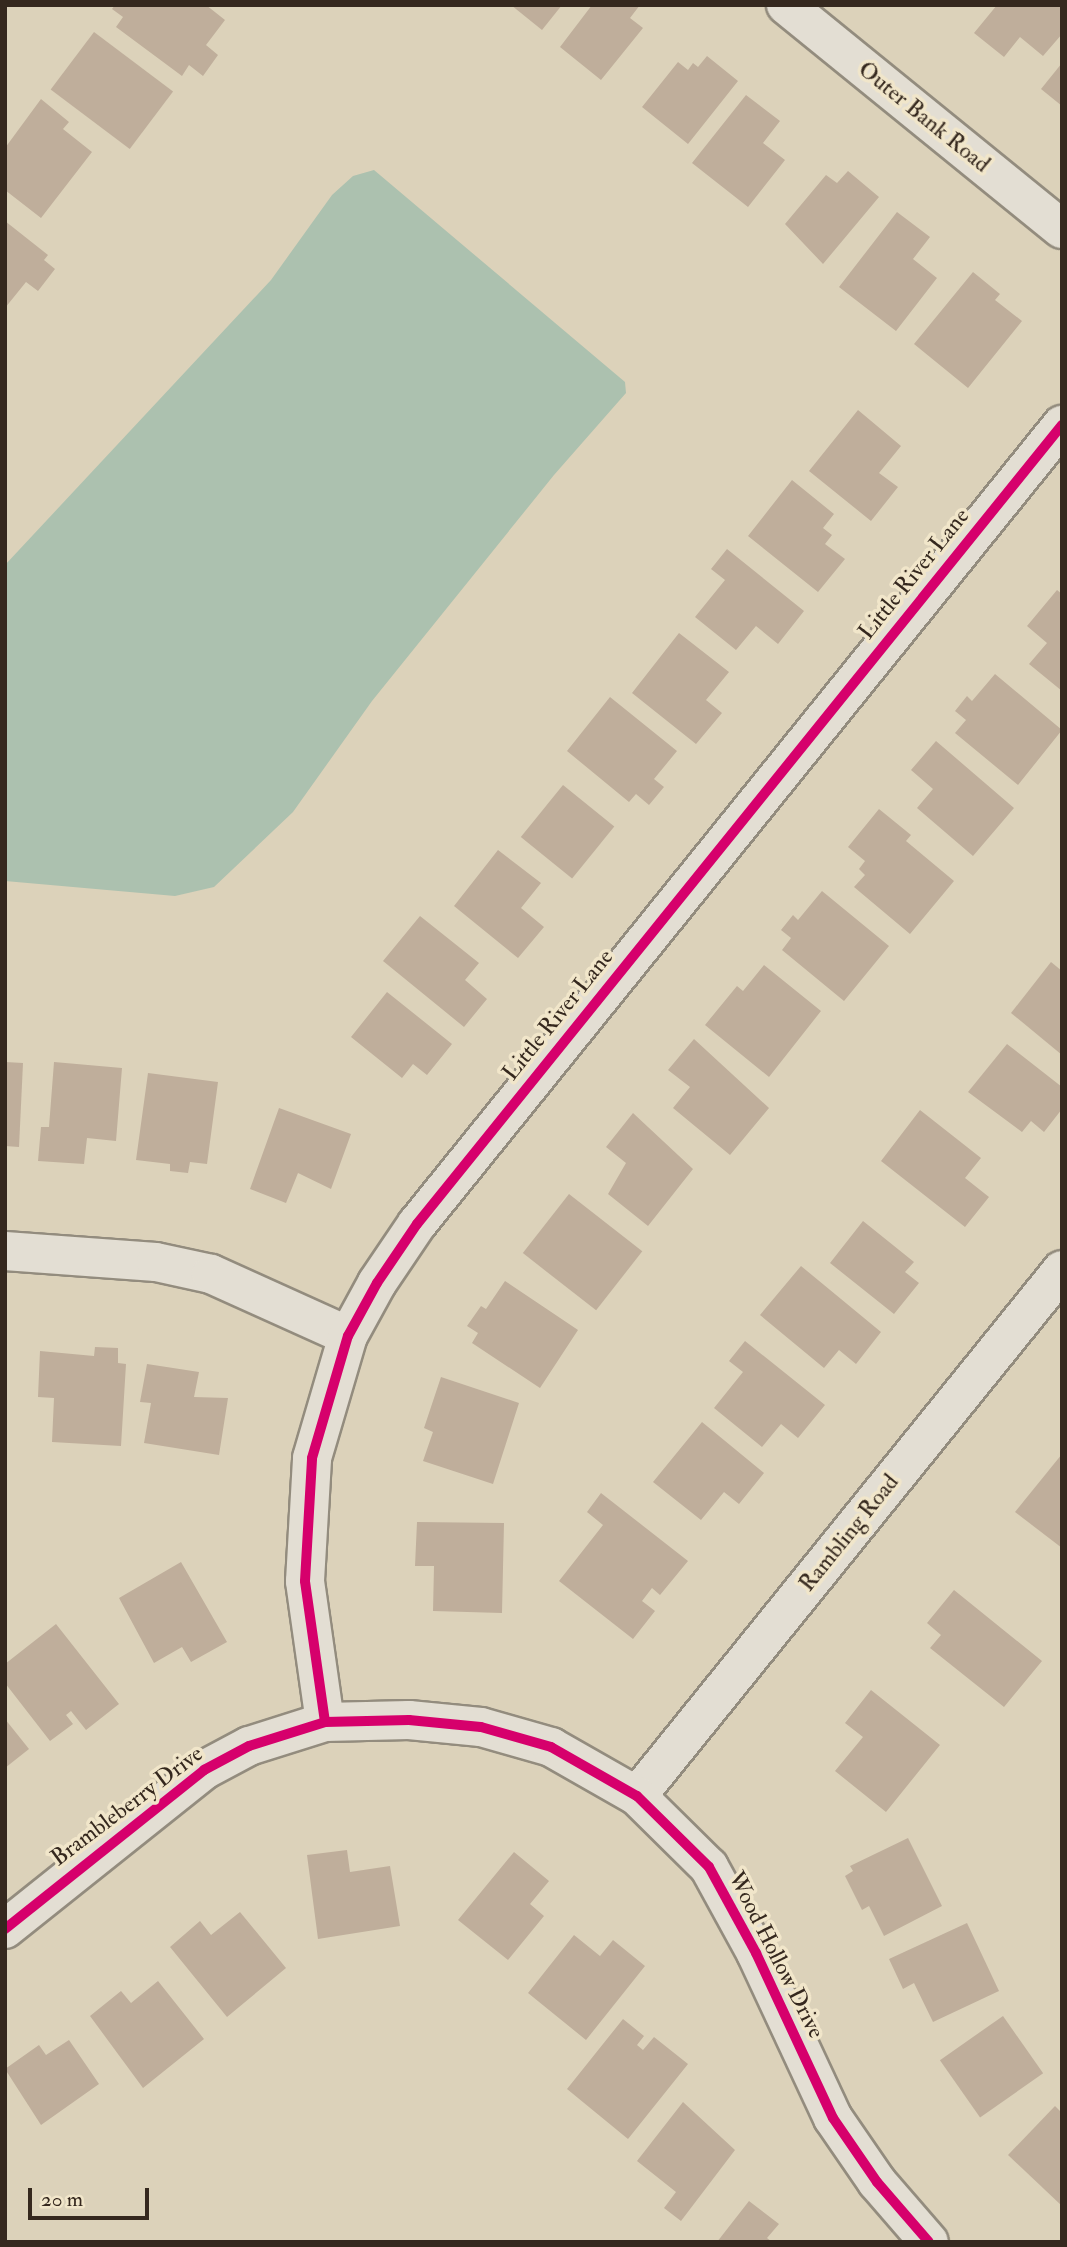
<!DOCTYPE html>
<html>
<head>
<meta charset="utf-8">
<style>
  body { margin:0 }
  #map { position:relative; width:1067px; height:2247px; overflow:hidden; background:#dcd2ba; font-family:"IM FELL Double Pica",serif }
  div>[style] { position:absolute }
  .water>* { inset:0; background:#acc1af }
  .building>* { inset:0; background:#bfae9b; transform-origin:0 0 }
  .roads { filter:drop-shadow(2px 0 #938c7e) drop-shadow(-2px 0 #938c7e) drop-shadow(0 2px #938c7e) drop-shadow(0 -2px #938c7e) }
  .street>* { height:38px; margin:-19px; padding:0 19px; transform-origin:19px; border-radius:19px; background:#e3ded3 }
  .cycleway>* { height:10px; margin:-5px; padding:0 5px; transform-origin:5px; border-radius:5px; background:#d6006c }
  span { translate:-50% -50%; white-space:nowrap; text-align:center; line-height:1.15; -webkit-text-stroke:7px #f1e6ca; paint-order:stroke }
  .street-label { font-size:23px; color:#35281e }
  .frame { position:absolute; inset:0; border:7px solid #35281e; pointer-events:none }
  .scale { position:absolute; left:28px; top:2188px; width:121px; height:32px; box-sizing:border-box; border:4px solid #35281e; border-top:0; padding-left:9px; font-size:21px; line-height:24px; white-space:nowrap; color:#35281e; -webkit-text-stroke:5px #f1e6ca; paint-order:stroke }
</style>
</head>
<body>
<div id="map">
  <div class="water">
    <i style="clip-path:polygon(374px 170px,625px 382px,626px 393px,554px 475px,372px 701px,293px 812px,214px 887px,175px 896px,5px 881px,5px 565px,271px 280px,332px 195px,353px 176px)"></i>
  </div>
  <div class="building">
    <i style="clip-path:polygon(115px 5px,206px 5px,225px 20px,206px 45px,218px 55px,203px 76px,189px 65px,182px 76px,116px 27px,123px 17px,112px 9px)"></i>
    <i style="clip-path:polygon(511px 5px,562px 5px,542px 30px)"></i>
    <i style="clip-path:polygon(592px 5px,640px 5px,630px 18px,643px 28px,601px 80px,560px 47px)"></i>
    <i style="clip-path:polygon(997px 5px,1062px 5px,1062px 34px,1043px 56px,1020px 37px,1004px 57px,974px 33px)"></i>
    <i style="left:94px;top:32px;width:99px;height:72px;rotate:37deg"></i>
    <i style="clip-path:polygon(707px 56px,738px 81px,688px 144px,642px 107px,678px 62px,688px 70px,693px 63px,698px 67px)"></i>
    <i style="clip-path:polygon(1062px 63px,1062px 106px,1041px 89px)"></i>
    <i style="clip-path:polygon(746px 95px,780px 121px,763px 143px,785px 160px,748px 207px,692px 163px)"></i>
    <i style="clip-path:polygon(41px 99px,69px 122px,63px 129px,92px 152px,41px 218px,5px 190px,5px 148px)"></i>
    <i style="clip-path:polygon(848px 171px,879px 197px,823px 264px,785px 224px,826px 175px,837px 183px)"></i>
    <i style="clip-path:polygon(897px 212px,930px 237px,913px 259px,937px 278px,896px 331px,839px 287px)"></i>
    <i style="clip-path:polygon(5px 221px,48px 255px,44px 260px,55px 269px,38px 291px,26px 282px,5px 308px)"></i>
    <i style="clip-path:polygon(973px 272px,1000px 294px,995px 300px,1022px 321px,968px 388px,914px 344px)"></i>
    <i style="clip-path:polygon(858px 410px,901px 446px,879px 473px,898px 487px,871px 521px,809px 471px)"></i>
    <i style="clip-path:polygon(792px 480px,834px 514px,823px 528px,832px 535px,825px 544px,845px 559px,818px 592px,748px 536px)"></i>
    <i style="clip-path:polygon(727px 549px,804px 611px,778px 644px,756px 626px,736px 650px,695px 617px,725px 580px,711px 569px)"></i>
    <i style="clip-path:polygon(1057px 590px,1062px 594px,1062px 691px,1029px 664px,1047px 643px,1027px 626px)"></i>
    <i style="clip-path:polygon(679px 633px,729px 672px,706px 700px,722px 713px,696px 744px,632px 693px)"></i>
    <i style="clip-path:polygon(995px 674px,1062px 730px,1018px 785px,955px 733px,966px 720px,955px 711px,967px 696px,972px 701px)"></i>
    <i style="clip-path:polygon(610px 697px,677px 751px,654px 779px,664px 787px,649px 805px,636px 794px,629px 802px,567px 751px)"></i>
    <i style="clip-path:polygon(936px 741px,1014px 808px,973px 856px,917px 808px,933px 789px,911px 770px)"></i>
    <i style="left:563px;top:785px;width:66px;height:67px;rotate:39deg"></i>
    <i style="clip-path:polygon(879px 809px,911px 835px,906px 841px,954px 881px,910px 934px,854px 887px,865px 875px,859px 869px,865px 861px,848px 847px)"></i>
    <i style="clip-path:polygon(498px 850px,541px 883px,521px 908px,544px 927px,518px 958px,454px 906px)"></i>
    <i style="clip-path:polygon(822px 891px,889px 946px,844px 1001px,782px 950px,791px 938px,781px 930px,793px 915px,798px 920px)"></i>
    <i style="clip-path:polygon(420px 916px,479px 963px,465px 980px,487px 999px,464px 1027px,383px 961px)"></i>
    <i style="clip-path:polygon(1051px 962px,1062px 971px,1062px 1055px,1011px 1013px)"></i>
    <i style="clip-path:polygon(764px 965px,821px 1011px,769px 1077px,705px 1025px,737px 986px,743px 991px)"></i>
    <i style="clip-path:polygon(387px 992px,452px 1044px,427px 1075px,413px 1064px,402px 1078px,351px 1037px)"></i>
    <i style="clip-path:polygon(694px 1039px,769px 1108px,730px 1155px,673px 1108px,690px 1087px,668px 1070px)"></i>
    <i style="clip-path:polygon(1007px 1044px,1062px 1087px,1062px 1109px,1044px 1132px,1031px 1121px,1022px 1132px,968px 1092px)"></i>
    <i style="clip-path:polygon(5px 1062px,23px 1063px,19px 1147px,5px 1146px)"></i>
    <i style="clip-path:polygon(54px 1062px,122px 1068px,116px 1141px,87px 1138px,84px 1164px,38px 1161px,41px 1127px,49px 1127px)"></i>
    <i style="clip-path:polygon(148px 1073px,218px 1082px,207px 1164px,190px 1162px,188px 1173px,170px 1171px,170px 1164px,136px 1160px)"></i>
    <i style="clip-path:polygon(279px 1108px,351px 1134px,331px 1189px,298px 1173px,286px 1203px,250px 1189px)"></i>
    <i style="clip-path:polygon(920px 1110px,981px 1158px,965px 1178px,989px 1197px,965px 1227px,881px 1161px)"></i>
    <i style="clip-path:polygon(633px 1113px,693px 1169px,648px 1226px,608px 1194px,626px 1163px,606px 1147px)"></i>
    <i style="left:569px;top:1194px;width:93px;height:75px;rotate:38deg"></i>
    <i style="clip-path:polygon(863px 1221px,914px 1262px,905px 1272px,919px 1283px,894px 1314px,830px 1263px)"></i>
    <i style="clip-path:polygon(801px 1266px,881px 1332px,856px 1364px,839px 1350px,824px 1368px,760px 1315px)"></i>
    <i style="clip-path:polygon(505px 1281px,578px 1330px,540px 1388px,472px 1343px,478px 1333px,467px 1326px,481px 1306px,486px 1309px)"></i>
    <i style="clip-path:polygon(745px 1341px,825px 1405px,798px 1438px,781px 1424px,762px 1447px,714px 1408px,743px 1372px,729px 1361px)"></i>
    <i style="clip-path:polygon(95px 1347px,118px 1348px,118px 1363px,126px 1364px,121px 1446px,52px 1442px,54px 1398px,38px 1397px,40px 1351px,94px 1356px)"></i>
    <i style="clip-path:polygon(147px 1364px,199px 1372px,194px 1397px,228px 1398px,219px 1455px,144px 1443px,151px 1403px,140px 1402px)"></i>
    <i style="clip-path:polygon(441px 1377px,519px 1403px,493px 1484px,423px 1461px,433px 1432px,424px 1428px)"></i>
    <i style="clip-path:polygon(702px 1422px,764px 1473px,739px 1504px,724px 1492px,701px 1520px,653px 1482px)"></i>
    <i style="clip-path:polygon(1062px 1454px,1062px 1548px,1015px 1512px)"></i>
    <i style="clip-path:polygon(601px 1493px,688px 1561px,660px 1595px,652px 1588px,642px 1601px,655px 1611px,633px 1639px,559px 1581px,603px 1525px,587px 1512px)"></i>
    <i style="clip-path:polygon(417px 1522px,504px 1523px,502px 1613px,433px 1611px,434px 1566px,415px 1566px)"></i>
    <i style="clip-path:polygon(181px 1562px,227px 1642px,191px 1662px,182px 1647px,154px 1663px,119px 1598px)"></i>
    <i style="clip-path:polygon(954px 1590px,1042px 1661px,1004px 1707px,930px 1648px,941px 1635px,927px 1623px)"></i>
    <i style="clip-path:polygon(56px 1624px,119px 1704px,86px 1730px,71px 1711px,66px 1715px,73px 1724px,50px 1741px,5px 1683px,5px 1664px)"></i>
    <i style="clip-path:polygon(871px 1690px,940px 1745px,886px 1812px,835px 1771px,863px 1737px,845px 1723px)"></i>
    <i style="clip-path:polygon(5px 1719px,29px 1749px,5px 1768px)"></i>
    <i style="clip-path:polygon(908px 1838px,942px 1906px,884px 1936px,869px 1906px,862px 1910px,845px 1876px,853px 1871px,850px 1866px)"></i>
    <i style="clip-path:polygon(347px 1850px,350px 1872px,390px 1866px,400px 1926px,318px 1939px,307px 1855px)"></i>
    <i style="clip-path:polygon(514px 1852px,549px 1881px,530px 1904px,544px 1916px,508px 1960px,458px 1920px)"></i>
    <i style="clip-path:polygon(240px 1912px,286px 1968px,227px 2017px,170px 1947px,200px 1921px,211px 1935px)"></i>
    <i style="clip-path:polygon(967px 1923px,999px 1991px,933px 2022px,914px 1983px,903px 1989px,889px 1959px)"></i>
    <i style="clip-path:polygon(574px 1935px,600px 1956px,613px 1940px,645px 1966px,586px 2040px,528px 1993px)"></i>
    <i style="clip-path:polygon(158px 1981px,204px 2039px,143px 2088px,90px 2016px,121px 1991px,131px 2003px)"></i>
    <i style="left:1003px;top:2016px;width:70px;height:77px;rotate:55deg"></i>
    <i style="clip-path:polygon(623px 2019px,644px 2036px,637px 2045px,643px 2050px,654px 2037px,688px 2064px,628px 2139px,567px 2089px)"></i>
    <i style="clip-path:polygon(69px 2040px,99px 2084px,41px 2125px,5px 2069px,39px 2045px,46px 2055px)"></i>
    <i style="clip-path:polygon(683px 2102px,735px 2150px,681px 2221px,664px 2208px,676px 2192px,637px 2161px)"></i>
    <i style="clip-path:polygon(1055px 2106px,1062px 2113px,1062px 2206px,1008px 2155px)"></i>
    <i style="clip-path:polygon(749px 2201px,779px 2224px,767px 2238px,772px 2242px,717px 2242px)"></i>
  </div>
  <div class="roads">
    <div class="street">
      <i style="left:786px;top:5px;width:355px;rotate:39.1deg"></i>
      <i style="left:5px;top:1251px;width:151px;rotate:4.2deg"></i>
      <i style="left:156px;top:1262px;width:56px;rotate:12.3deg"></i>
      <i style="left:211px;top:1274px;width:150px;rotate:24.3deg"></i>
      <i style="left:325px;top:1722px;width:142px;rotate:-98.1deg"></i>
      <i style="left:305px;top:1581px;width:123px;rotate:-86.7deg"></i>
      <i style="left:312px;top:1458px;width:127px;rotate:-73.6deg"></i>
      <i style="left:348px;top:1336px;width:60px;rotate:-61.3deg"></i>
      <i style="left:377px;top:1283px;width:71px;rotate:-55.9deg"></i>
      <i style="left:417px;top:1224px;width:1027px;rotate:-51.09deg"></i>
      <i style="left:637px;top:1796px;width:676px;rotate:-51.06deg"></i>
      <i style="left:5px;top:1929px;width:255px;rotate:-38.6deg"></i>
      <i style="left:204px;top:1770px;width:51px;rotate:-28.1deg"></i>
      <i style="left:249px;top:1746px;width:80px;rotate:-17.5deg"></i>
      <i style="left:325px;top:1722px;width:84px;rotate:-1.4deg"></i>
      <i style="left:409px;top:1720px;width:72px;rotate:5.6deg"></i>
      <i style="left:481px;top:1727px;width:73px;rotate:15.9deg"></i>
      <i style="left:551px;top:1747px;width:99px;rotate:29.7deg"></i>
      <i style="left:637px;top:1796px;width:101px;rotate:44.6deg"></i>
      <i style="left:709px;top:1867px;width:98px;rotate:61.3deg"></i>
      <i style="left:756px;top:1953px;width:182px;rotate:65deg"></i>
      <i style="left:833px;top:2118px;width:78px;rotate:55.5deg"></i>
      <i style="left:877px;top:2182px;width:79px;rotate:49.1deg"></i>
    </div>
  </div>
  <div class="cycleway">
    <i style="left:325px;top:1722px;width:142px;rotate:-98.1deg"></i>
    <i style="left:305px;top:1581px;width:123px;rotate:-86.7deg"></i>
    <i style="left:312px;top:1458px;width:127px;rotate:-73.6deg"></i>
    <i style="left:348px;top:1336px;width:60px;rotate:-61.3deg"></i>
    <i style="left:377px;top:1283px;width:71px;rotate:-55.9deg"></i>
    <i style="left:417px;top:1224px;width:1027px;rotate:-51.09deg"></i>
    <i style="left:5px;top:1929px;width:255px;rotate:-38.6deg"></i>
    <i style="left:204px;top:1770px;width:51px;rotate:-28.1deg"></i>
    <i style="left:249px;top:1746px;width:80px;rotate:-17.5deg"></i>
    <i style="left:325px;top:1722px;width:84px;rotate:-1.4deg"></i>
    <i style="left:409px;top:1720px;width:72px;rotate:5.6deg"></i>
    <i style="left:481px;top:1727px;width:73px;rotate:15.9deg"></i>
    <i style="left:551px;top:1747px;width:99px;rotate:29.7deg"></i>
    <i style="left:637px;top:1796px;width:101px;rotate:44.6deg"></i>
    <i style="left:709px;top:1867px;width:98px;rotate:61.3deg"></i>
    <i style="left:756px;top:1953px;width:182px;rotate:65deg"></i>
    <i style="left:833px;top:2118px;width:78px;rotate:55.5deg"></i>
    <i style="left:877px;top:2182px;width:79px;rotate:49.1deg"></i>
  </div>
  <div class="street-label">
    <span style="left:924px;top:117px;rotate:39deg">Outer Bank Road</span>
    <span style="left:914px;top:574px;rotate:-51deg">Little River Lane</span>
    <span style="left:558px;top:1015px;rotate:-51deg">Little River Lane</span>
    <span style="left:849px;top:1533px;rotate:-51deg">Rambling Road</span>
    <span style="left:127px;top:1806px;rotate:-37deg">Brambleberry Drive</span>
    <span style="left:776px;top:1955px;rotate:63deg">Wood Hollow Drive</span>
  </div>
  <div class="frame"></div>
  <div class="scale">20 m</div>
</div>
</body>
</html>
